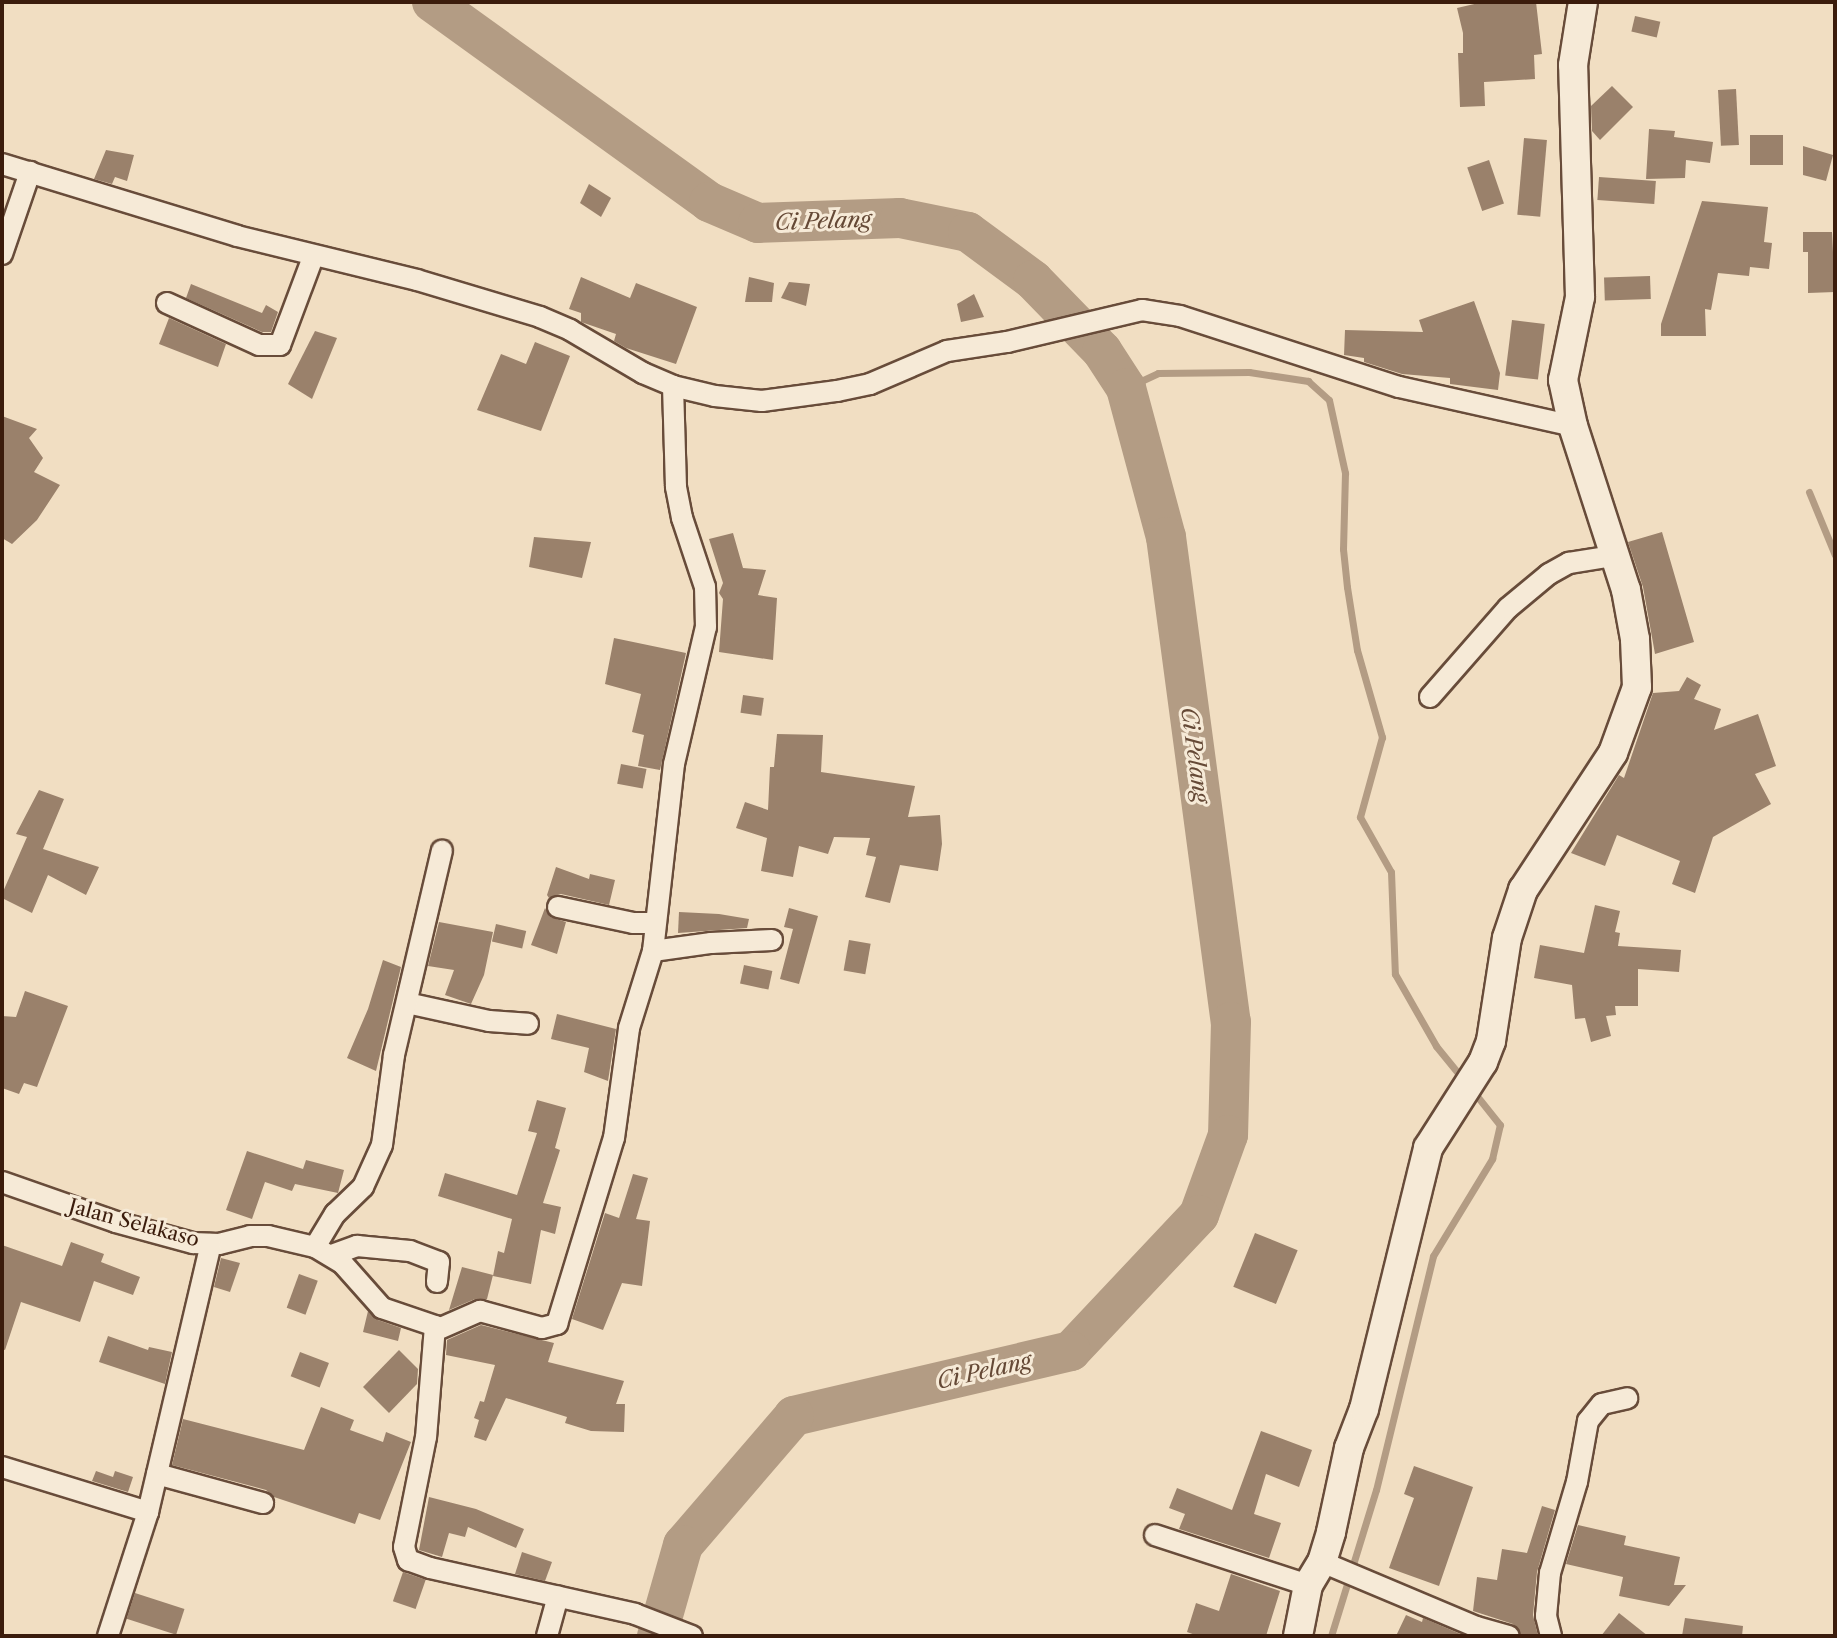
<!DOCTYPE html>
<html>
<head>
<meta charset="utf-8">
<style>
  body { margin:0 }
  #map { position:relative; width:1837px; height:1638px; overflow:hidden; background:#f1dec2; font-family:"Libre Caslon Text",serif }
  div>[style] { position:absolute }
  .stream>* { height:7px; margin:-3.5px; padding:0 3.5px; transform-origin:3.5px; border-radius:3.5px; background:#b39c84 }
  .river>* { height:40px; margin:-20px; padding:0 20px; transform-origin:20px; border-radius:20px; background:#b39c84 }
  .building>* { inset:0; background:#9a816b; transform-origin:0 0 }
  .roads { filter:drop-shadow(2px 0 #684c3a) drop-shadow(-2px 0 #684c3a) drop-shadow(0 2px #684c3a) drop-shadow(0 -2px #684c3a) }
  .street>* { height:20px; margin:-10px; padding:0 10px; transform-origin:10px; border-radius:10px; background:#f6ead7 }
  .secondary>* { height:28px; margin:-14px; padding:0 14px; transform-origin:14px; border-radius:14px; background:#f6ead7 }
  span { translate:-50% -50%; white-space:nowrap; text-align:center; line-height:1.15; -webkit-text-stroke:6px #f6ead7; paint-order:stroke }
  .street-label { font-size:20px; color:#3b1c0c }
  .water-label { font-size:22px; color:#654936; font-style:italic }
  .frame { position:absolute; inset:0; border:4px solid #3b1c0c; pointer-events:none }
</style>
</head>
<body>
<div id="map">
  <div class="stream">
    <i style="left:1126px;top:388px;width:35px;rotate:-25deg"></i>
    <i style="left:1158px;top:373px;width:91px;rotate:-0.6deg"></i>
    <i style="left:1249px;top:372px;width:60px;rotate:8.7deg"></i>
    <i style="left:1308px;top:381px;width:28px;rotate:42deg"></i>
    <i style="left:1329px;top:400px;width:75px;rotate:77.6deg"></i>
    <i style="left:1345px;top:473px;width:76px;rotate:91.5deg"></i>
    <i style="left:1343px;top:549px;width:38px;rotate:84deg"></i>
    <i style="left:1347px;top:587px;width:64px;rotate:81deg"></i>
    <i style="left:1357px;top:650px;width:91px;rotate:74deg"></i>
    <i style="left:1382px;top:737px;width:83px;rotate:105.4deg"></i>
    <i style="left:1360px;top:817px;width:63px;rotate:60.6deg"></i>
    <i style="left:1391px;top:872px;width:102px;rotate:87.8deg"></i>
    <i style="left:1395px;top:974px;width:83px;rotate:60.3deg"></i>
    <i style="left:1436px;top:1046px;width:41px;rotate:50.9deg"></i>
    <i style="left:1809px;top:492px;width:68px;rotate:67.6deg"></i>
    <i style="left:1331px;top:1636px;width:153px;rotate:-72.9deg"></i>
    <i style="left:1376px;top:1490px;width:241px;rotate:-76.3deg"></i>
    <i style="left:1433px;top:1256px;width:114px;rotate:-58.7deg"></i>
    <i style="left:1492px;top:1159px;width:35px;rotate:-77deg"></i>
    <i style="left:1500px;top:1125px;width:43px;rotate:-128.5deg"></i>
  </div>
  <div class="river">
    <i style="left:432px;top:2px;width:342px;rotate:35.8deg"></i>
    <i style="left:709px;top:202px;width:53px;rotate:23.2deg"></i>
    <i style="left:758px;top:223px;width:142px;rotate:-2deg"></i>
    <i style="left:900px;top:218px;width:69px;rotate:11.6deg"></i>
    <i style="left:968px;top:232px;width:81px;rotate:36.4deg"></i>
    <i style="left:1033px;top:280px;width:99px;rotate:45.8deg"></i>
    <i style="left:1102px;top:351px;width:44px;rotate:57deg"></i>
    <i style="left:1126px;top:388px;width:154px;rotate:75deg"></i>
    <i style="left:1166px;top:537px;width:489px;rotate:82.4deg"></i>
    <i style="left:1231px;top:1022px;width:113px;rotate:91.5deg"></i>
    <i style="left:1228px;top:1135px;width:85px;rotate:109.9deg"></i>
    <i style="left:1199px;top:1215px;width:187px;rotate:133.3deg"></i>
    <i style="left:1071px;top:1351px;width:285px;rotate:166.8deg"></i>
    <i style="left:794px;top:1416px;width:170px;rotate:130.7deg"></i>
    <i style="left:683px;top:1545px;width:95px;rotate:105.9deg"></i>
  </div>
  <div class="building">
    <i style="clip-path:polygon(1483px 2px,1536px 2px,1542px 54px,1534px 55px,1535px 79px,1484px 82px,1485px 106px,1460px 107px,1458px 53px,1463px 53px,1463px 33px,1457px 8px)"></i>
    <i style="left:1635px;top:16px;width:26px;height:16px;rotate:13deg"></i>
    <i style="clip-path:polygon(1612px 86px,1633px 107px,1600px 140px,1592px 131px,1591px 106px)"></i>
    <i style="left:1736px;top:89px;width:56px;height:18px;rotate:87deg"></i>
    <i style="clip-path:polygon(1649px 129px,1675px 131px,1674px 137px,1713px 142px,1710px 163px,1686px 160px,1685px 178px,1646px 179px)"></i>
    <i style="left:1750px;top:135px;width:33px;height:30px"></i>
    <i style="left:1524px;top:138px;width:23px;height:77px;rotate:5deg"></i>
    <i style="clip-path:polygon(1803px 146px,1833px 155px,1826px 181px,1803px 175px)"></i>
    <i style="clip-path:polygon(106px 150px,134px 155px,127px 181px,115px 177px,112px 184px,94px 179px)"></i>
    <i style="left:1489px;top:160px;width:46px;height:23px;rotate:71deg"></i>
    <i style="left:1599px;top:177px;width:57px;height:23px;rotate:4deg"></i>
    <i style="clip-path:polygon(589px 184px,611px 198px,601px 217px,580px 203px)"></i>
    <i style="clip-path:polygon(1702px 201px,1768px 207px,1764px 242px,1772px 243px,1769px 269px,1750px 267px,1749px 276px,1718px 273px,1711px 310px,1705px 309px,1706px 336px,1661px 336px,1661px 324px)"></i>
    <i style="clip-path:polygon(1803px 232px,1832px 232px,1835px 292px,1808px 293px,1808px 252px,1803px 252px)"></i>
    <i style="left:1650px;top:276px;width:23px;height:46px;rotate:88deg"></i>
    <i style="clip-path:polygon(581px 277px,630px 298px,636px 283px,697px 307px,676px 364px,626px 348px,614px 341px,616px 334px,581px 322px,581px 313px,569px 309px)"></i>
    <i style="clip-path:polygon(749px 277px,774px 283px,772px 302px,745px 302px)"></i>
    <i style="clip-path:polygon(789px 282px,810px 284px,806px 306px,781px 298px)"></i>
    <i style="clip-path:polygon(191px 284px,262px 313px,266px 305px,278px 312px,271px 332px,262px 332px,186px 298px)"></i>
    <i style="clip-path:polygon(974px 294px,984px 317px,961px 322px,957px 304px)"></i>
    <i style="clip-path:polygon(1474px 301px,1500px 373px,1498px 390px,1450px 384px,1450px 378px,1402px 374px,1364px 362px,1364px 358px,1344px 355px,1345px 330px,1423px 332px,1419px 320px)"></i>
    <i style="clip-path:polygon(169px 318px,226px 344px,218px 367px,159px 344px)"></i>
    <i style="left:1512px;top:320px;width:33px;height:56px;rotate:7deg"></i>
    <i style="clip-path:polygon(315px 331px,337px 338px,312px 399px,288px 384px)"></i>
    <i style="clip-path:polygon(535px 342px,570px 356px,541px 431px,477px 410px,501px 354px,526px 364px)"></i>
    <i style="clip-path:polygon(2px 416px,37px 429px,29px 438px,43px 458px,34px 472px,60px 485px,37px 520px,12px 544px,2px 538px)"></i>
    <i style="clip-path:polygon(1662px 532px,1694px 642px,1655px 654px,1643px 587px,1628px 542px)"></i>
    <i style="clip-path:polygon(733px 533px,743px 568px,766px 570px,758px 595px,777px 598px,773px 660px,719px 652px,723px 599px,719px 593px,723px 583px,709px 539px)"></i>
    <i style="clip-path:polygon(534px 537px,591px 542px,582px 578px,529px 567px)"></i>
    <i style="clip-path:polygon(614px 638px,686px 653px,660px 770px,638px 766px,644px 735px,632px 732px,641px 694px,605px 684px)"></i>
    <i style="clip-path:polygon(1687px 677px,1701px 685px,1694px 699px,1721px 709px,1714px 730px,1758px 714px,1776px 766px,1755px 774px,1771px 804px,1713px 837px,1695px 893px,1672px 884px,1680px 861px,1617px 835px,1605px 866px,1571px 853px,1619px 775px,1624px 778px,1653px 693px,1679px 691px)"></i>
    <i style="left:743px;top:695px;width:21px;height:18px;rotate:8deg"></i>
    <i style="clip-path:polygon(777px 734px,823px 735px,821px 772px,915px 786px,908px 817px,940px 815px,942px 844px,938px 871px,900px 865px,890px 903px,865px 897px,876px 857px,866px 855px,870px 838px,834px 837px,828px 854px,799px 846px,793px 877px,761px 871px,767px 838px,736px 828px,745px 802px,768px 810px,770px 767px,774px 767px)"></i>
    <i style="left:621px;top:764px;width:26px;height:20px;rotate:11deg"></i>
    <i style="clip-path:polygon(39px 790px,64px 799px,43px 849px,99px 867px,86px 895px,48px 875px,32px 913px,2px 898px,2px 894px,27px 837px,16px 834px)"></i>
    <i style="clip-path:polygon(556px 867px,589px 879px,590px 874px,615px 880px,609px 905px,561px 894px,549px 898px,547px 895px)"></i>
    <i style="clip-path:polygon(1595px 905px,1620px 911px,1615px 932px,1620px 933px,1618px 946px,1681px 950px,1679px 972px,1638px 969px,1638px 1006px,1615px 1006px,1616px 1015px,1606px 1016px,1611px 1036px,1591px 1042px,1585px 1018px,1575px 1019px,1572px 985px,1534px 978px,1540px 945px,1584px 953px)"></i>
    <i style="clip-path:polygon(545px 908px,550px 917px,566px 922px,557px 954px,531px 945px)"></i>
    <i style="clip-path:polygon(789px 908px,818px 916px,799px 984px,780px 979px,793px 929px,784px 927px)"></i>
    <i style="clip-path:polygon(679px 912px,719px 914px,749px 919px,747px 928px,678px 933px)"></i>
    <i style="clip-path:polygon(439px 922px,493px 932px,484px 975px,471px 1004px,445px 995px,454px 970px,428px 966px)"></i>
    <i style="left:496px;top:924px;width:31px;height:18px;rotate:13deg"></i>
    <i style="left:849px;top:940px;width:22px;height:31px;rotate:10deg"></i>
    <i style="clip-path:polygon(383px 960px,401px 967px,376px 1071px,347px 1058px,368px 1009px)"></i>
    <i style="left:744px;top:965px;width:29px;height:19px;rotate:12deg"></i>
    <i style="clip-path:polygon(25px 991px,68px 1006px,37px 1087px,24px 1083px,19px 1094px,2px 1088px,2px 1016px,16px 1017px)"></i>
    <i style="clip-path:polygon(557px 1014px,616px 1029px,608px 1081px,584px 1072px,589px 1048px,551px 1039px)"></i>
    <i style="clip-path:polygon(537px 1100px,566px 1108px,555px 1148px,560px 1150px,543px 1203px,561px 1207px,555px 1234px,541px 1230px,531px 1284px,493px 1276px,498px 1251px,504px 1253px,512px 1219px,438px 1196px,445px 1173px,517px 1195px,537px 1133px,528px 1131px)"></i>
    <i style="clip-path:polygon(247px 1151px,303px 1169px,306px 1160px,344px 1170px,338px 1193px,295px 1184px,292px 1191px,265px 1182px,252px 1219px,226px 1210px)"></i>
    <i style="clip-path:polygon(633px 1174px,648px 1178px,636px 1219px,650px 1221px,642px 1286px,622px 1283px,603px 1330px,572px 1319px,605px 1213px,619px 1218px)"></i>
    <i style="left:1255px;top:1233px;width:46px;height:58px;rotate:22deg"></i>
    <i style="clip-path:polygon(71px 1242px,104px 1254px,101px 1262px,140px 1277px,133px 1295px,94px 1281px,80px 1322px,21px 1302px,5px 1350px,2px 1349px,2px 1245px,62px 1266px)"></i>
    <i style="clip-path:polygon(221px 1258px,240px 1263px,230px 1292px,214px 1287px)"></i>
    <i style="clip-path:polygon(462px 1267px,493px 1275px,487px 1299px,475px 1299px,449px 1310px)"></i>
    <i style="left:299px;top:1274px;width:20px;height:36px;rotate:20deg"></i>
    <i style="clip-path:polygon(368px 1311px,378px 1320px,401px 1328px,398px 1341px,363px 1332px)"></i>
    <i style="clip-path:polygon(481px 1325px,554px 1343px,548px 1362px,624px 1381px,616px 1404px,625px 1404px,624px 1432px,591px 1431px,565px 1423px,567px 1417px,506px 1398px,486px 1441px,474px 1437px,479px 1420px,474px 1418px,480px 1401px,484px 1402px,495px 1365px,446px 1355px,447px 1340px)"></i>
    <i style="clip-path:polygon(108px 1336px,148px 1350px,149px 1347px,172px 1352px,165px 1384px,99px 1362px)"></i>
    <i style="clip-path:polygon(399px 1350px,418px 1369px,417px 1384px,389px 1413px,363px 1387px)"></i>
    <i style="left:300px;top:1352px;width:31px;height:26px;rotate:21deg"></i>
    <i style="clip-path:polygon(321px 1407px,354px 1420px,350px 1430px,383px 1442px,386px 1432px,411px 1442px,380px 1520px,359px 1513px,355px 1524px,274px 1497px,266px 1490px,172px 1465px,183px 1419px,304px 1450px)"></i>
    <i style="clip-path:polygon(1261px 1431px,1312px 1450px,1299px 1487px,1266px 1474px,1254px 1514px,1281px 1523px,1269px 1558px,1179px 1529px,1185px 1514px,1169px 1508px,1177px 1488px,1232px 1510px)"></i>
    <i style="clip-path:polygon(1414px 1466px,1473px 1487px,1439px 1586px,1389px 1568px,1414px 1498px,1404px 1494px)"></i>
    <i style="clip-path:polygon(96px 1471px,113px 1477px,115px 1471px,133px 1477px,128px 1492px,92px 1481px)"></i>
    <i style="clip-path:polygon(429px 1497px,476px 1509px,524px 1529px,516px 1548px,468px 1527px,465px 1537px,449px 1533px,442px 1557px,419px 1550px)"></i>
    <i style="clip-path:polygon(1542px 1506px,1555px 1510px,1537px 1572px,1533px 1615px,1538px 1636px,1522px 1636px,1513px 1624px,1473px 1611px,1477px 1577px,1497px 1580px,1502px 1549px,1527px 1553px)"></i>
    <i style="clip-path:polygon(1578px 1525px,1626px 1536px,1624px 1545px,1680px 1557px,1674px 1585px,1686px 1585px,1669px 1606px,1619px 1596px,1623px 1577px,1566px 1564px)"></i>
    <i style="clip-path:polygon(522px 1552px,552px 1562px,545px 1581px,515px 1574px)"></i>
    <i style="left:403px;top:1572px;width:24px;height:31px;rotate:19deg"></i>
    <i style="clip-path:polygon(1231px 1574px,1280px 1591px,1266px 1636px,1198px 1636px,1187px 1632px,1196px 1603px,1219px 1611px)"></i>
    <i style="left:135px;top:1593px;width:52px;height:27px;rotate:18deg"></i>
    <i style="clip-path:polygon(1619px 1613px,1648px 1636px,1601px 1636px)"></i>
    <i style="clip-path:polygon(1406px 1615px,1422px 1622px,1423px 1618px,1465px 1636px,1396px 1636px)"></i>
    <i style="clip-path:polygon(1685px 1618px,1743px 1626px,1742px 1636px,1682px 1636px)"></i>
  </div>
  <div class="roads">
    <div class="street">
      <i style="left:2px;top:164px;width:246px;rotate:17deg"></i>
      <i style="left:237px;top:236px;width:185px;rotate:13.7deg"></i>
      <i style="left:417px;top:280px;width:128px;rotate:16.7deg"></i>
      <i style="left:540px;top:317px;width:33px;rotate:23deg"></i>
      <i style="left:570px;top:330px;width:85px;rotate:30.5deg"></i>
      <i style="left:643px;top:373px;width:33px;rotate:23deg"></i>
      <i style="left:673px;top:386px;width:43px;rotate:13.4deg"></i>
      <i style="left:715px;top:396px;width:47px;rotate:6.1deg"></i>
      <i style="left:762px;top:401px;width:76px;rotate:-7.6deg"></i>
      <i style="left:837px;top:391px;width:34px;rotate:-12deg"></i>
      <i style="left:870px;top:384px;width:84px;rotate:-23.2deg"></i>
      <i style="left:947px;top:351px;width:61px;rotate:-8.5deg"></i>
      <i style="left:1007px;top:342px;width:139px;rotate:-13.3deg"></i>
      <i style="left:1142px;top:310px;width:38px;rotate:9deg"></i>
      <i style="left:1180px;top:316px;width:230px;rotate:18deg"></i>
      <i style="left:1399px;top:387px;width:178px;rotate:12.6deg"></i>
      <i style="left:2px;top:254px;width:87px;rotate:-71.1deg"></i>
      <i style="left:167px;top:303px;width:101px;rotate:24.5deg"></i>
      <i style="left:259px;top:345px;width:21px"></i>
      <i style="left:280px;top:345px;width:94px;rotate:-69.4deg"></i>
      <i style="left:1430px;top:697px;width:118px;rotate:-48.8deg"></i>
      <i style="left:1508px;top:608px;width:53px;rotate:-39.7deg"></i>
      <i style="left:1549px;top:574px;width:23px;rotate:-29deg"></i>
      <i style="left:1569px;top:563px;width:45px;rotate:-9deg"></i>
      <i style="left:558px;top:907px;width:77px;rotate:12deg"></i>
      <i style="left:633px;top:923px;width:21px"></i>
      <i style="left:653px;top:951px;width:59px;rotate:-7.9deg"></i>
      <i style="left:711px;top:943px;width:61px;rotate:-2.8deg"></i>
      <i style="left:407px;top:1003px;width:84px;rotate:12.4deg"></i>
      <i style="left:489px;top:1021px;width:39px;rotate:4deg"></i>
      <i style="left:2px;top:1182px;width:121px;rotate:19.3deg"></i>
      <i style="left:116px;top:1222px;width:80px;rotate:15.3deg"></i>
      <i style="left:193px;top:1243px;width:26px;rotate:2deg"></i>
      <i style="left:219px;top:1244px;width:32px;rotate:-14deg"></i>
      <i style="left:250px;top:1236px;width:18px"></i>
      <i style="left:268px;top:1236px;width:48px;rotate:13.2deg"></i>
      <i style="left:315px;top:1247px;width:33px;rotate:31deg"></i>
      <i style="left:343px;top:1264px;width:59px;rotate:48.4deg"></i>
      <i style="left:382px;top:1308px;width:62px;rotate:18.7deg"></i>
      <i style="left:441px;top:1328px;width:43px;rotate:-23.6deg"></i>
      <i style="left:480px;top:1311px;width:64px;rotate:15.3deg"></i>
      <i style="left:542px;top:1328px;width:16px;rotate:-15deg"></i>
      <i style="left:557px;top:1324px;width:195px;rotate:-73deg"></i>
      <i style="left:614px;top:1138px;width:111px;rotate:-82.2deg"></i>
      <i style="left:629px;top:1028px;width:81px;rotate:-72.7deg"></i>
      <i style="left:653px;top:951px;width:188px;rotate:-83.6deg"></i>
      <i style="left:674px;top:764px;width:141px;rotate:-76.9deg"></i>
      <i style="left:706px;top:627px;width:40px;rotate:-91.4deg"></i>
      <i style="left:705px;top:587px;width:73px;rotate:-108.4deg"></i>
      <i style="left:682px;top:518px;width:32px;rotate:-101deg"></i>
      <i style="left:676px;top:487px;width:101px;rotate:-91.7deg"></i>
      <i style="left:315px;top:1247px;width:39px;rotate:-59deg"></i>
      <i style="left:335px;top:1214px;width:39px;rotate:-44deg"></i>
      <i style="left:363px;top:1187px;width:46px;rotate:-65.7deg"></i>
      <i style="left:382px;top:1145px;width:91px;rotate:-82.4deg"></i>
      <i style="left:394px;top:1055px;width:210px;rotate:-76.8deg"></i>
      <i style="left:332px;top:1255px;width:27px;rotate:-20deg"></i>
      <i style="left:357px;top:1246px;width:53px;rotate:5.4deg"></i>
      <i style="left:410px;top:1251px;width:31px;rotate:21deg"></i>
      <i style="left:439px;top:1262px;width:20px;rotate:96deg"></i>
      <i style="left:435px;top:1326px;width:111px;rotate:94.6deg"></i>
      <i style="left:426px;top:1437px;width:112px;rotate:101.3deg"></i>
      <i style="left:404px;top:1547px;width:14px;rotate:73deg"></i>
      <i style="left:408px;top:1560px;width:23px;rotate:20deg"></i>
      <i style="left:430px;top:1568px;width:210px;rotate:12.6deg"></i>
      <i style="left:635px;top:1614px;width:61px;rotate:21.1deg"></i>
      <i style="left:2px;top:1467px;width:153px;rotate:17.1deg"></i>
      <i style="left:157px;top:1474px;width:110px;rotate:15.3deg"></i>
      <i style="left:1155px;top:1535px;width:161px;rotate:18.1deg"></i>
      <i style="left:1322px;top:1562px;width:168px;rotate:22.8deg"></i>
      <i style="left:1477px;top:1627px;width:33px;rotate:16deg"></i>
      <i style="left:108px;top:1636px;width:130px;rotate:-72.1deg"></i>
      <i style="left:148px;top:1512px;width:275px;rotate:-76.8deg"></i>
      <i style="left:547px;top:1636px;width:41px;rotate:-74.6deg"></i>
      <i style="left:1551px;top:1636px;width:21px;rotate:-104deg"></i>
      <i style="left:1546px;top:1616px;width:43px;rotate:-84.7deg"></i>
      <i style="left:1550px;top:1573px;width:95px;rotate:-73.5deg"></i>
      <i style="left:1577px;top:1482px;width:62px;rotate:-79.8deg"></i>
      <i style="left:1588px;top:1421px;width:22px;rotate:-51deg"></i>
      <i style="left:1602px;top:1404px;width:26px;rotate:-13deg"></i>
    </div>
    <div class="secondary">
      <i style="left:1298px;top:1636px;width:52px;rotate:-78.9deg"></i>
      <i style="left:1308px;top:1585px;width:27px;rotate:-59deg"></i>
      <i style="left:1322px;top:1562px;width:31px;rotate:-73deg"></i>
      <i style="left:1331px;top:1532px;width:86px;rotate:-77.9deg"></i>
      <i style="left:1349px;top:1448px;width:42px;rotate:-69deg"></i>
      <i style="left:1364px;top:1409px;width:269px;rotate:-76.2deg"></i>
      <i style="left:1428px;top:1148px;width:102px;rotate:-57.4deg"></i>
      <i style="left:1483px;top:1062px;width:22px;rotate:-69deg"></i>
      <i style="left:1491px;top:1041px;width:104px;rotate:-81.2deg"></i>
      <i style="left:1507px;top:938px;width:51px;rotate:-71.6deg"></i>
      <i style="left:1523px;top:890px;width:164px;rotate:-56.7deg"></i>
      <i style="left:1613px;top:753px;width:70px;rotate:-70deg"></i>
      <i style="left:1637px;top:687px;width:48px;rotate:-92.4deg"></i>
      <i style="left:1635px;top:639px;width:50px;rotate:-100.4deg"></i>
      <i style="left:1626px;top:590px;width:172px;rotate:-107.9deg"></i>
      <i style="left:1573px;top:426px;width:47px;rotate:-102.3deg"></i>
      <i style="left:1563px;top:380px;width:85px;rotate:-78.4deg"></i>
      <i style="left:1580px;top:297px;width:232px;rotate:-91.7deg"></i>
      <i style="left:1573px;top:65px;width:64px;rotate:-81deg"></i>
    </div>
  </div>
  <div class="street-label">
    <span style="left:134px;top:1223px;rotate:15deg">Jalan Selakaso</span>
  </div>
  <div class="water-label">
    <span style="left:823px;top:221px;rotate:-2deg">Ci Pelang</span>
    <span style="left:1195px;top:755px;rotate:82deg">Ci Pelang</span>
    <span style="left:984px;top:1371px;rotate:-13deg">Ci Pelang</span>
  </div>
  <div class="frame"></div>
</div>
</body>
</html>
